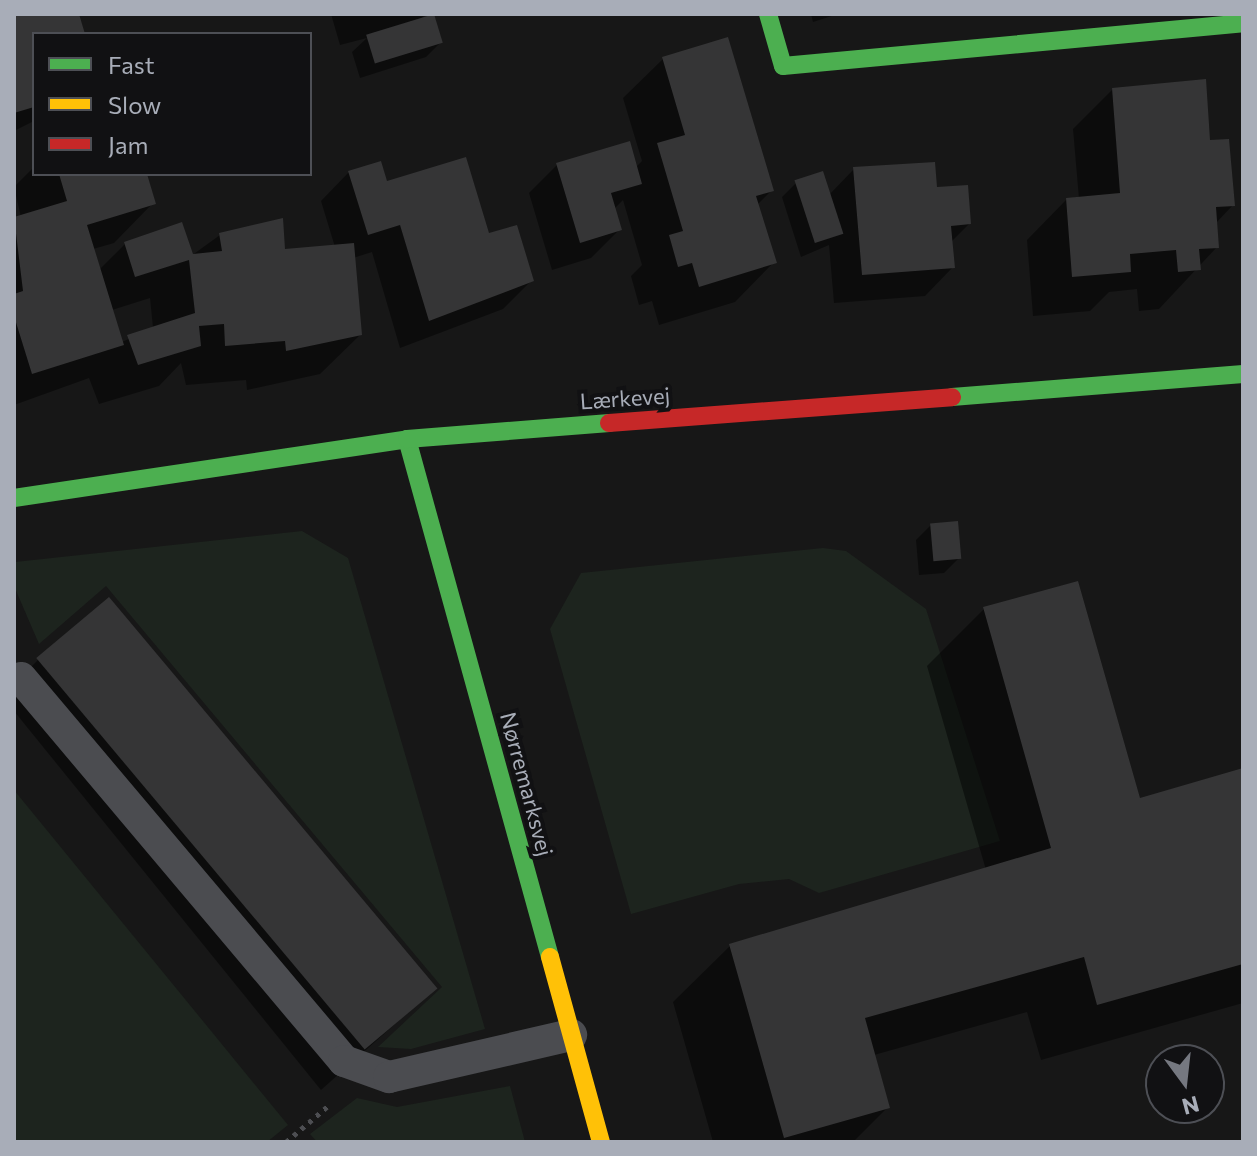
<!DOCTYPE html>
<html>
<head>
<meta charset="utf-8">
<style>
  body { margin:0 }
  #map { position:relative; width:1257px; height:1156px; overflow:hidden; background:#171717; font-family:Commissioner,sans-serif }
  div>[style] { position:absolute }
  .green>* { inset:0; background:#1d241e }
  .shadow>* { inset:0; background:#0007 }
  .building>* { inset:0; background:#353536; transform-origin:0 0 }
  .path>* { height:5px; margin-top:-2.5px; transform-origin:0; background:repeating-linear-gradient(90deg,#4d4e52 0 4px,transparent 0 10px) }
  .lane>* { height:32px; margin:-16px; padding:0 16px; transform-origin:16px; border-radius:16px; background:#4b4c50 }
  .fast>* { height:18px; margin:-9px; padding:0 9px; transform-origin:9px; border-radius:9px; background:#4caf50 }
  .slow>* { height:18px; margin:-9px; padding:0 9px; transform-origin:9px; border-radius:9px; background:#ffc107 }
  .jam>* { height:18px; margin:-9px; padding:0 9px; transform-origin:9px; border-radius:9px; background:#c62828 }
  span { translate:-50% -50%; white-space:nowrap; text-align:center; line-height:1.15; -webkit-text-stroke:8px #111113; paint-order:stroke }
  .street-label { font-size:22px; color:#a8adb8 }
  .frame { position:absolute; inset:0; border:16px solid #a8adb8; pointer-events:none }
  .legend { position:absolute; left:32px; top:32px; width:280px; height:144px; box-sizing:border-box; background:#111113; border:2px solid #4d4f55; margin:0; padding:10px 14px; list-style:none; font-size:24px; color:#a8adb8 }
  .legend li { display:flex; align-items:center; gap:16px; height:40px }
  .legend b { width:40px; border:2px solid #4d4f55 }
  .north { position:absolute; left:1145px; top:1044px; width:80px; height:80px; box-sizing:border-box; background:#111113; border:2px solid #4d4f55; border-radius:50%; rotate:165deg; font-size:22px; font-weight:700; line-height:32px; text-align:center; color:#a8adb8 }
  .north::after { content:''; display:block; margin:auto; width:28px; height:36px; background:#757880; clip-path:polygon(50% 0,100% 100%,50% 72%,0 100%) }
</style>
</head>
<body>
<div id="map">
  <div class="green">
    <i style="clip-path:polygon(302px 531px,348px 558px,485px 1029px,411px 1049px,378px 1047px,442px 987px,106px 586px,39px 644px,14px 586px,15px 562px)"></i>
    <i style="clip-path:polygon(823px 548px,846px 551px,926px 609px,1000px 841px,819px 893px,789px 879px,739px 884px,631px 914px,550px 629px,581px 573px)"></i>
    <i style="clip-path:polygon(14px 790px,288px 1125px,267px 1142px,14px 1142px)"></i>
    <i style="clip-path:polygon(510px 1086px,525px 1142px,317px 1142px,310px 1134px,357px 1098px,397px 1107px)"></i>
  </div>
  <div class="shadow">
    <i style="clip-path:polygon(14px 14px,76px 14px,83px 34px,34px 34px,34px 121px,14px 131px)"></i>
    <i style="clip-path:polygon(331px 14px,426px 14px,419px 21px,441px 42px,426px 57px,360px 78px,352px 52px,367px 38px,340px 45px)"></i>
    <i style="clip-path:polygon(811px 14px,838px 14px,813px 22px)"></i>
    <i style="clip-path:polygon(663px 59px,772px 190px,757px 205px,774px 262px,735px 302px,659px 325px,652px 301px,639px 305px,631px 276px,642px 265px,623px 200px,614px 209px,620px 229px,591px 258px,552px 270px,529px 193px,557px 165px,635px 168px,642px 161px,623px 98px)"></i>
    <i style="clip-path:polygon(1112px 90px,1208px 142px,1233px 205px,1215px 224px,1217px 247px,1159px 309px,1139px 311px,1137px 289px,1109px 292px,1090px 311px,1033px 316px,1027px 240px,1066px 200px,1079px 199px,1073px 129px)"></i>
    <i style="clip-path:polygon(evenodd,34px 167px,34px 174px,145px 174px,153px 203px,114px 243px,93px 249px,99px 270px,125px 244px,191px 256px,220px 235px,283px 252px,335px 247px,321px 201px,349px 172px,488px 236px,532px 280px,503px 309px,400px 348px,372px 252px,353px 258px,360px 335px,320px 374px,247px 390px,246px 380px,186px 385px,181px 363px,159px 386px,99px 404px,89px 378px,14px 405px,14px 219px,21px 217px,14px 187px,34px 167px,150px 298px,153px 328px,122px 342px,112px 310px,150px 298px)"></i>
    <i style="clip-path:polygon(854px 169px,935px 189px,969px 224px,951px 242px,953px 267px,925px 296px,834px 303px,829px 245px,801px 257px,782px 197px,796px 183px,829px 195px)"></i>
    <i style="clip-path:polygon(931px 525px,959px 558px,944px 573px,919px 575px,916px 540px)"></i>
    <i style="clip-path:polygon(984px 609px,1138px 800px,1243px 770px,1243px 1003px,1041px 1060px,1027px 1012px,874px 1055px,888px 1107px,853px 1142px,713px 1142px,673px 1002px,730px 946px,986px 870px,927px 666px)"></i>
    <i style="clip-path:polygon(41px 657px,432px 991px,321px 1090px,14px 711px,14px 684px)"></i>
  </div>
  <div class="building">
    <i style="clip-path:polygon(14px 14px,79px 14px,85px 34px,34px 34px,34px 107px,14px 113px)"></i>
    <i style="left:434px;top:14px;width:30px;height:71px;rotate:73deg"></i>
    <i style="clip-path:polygon(728px 37px,774px 191px,756px 196px,777px 263px,699px 287px,692px 263px,678px 267px,669px 235px,683px 231px,657px 143px,685px 135px,662px 57px)"></i>
    <i style="clip-path:polygon(1206px 79px,1210px 140px,1229px 139px,1235px 206px,1216px 207px,1219px 248px,1199px 249px,1201px 270px,1178px 272px,1176px 250px,1130px 254px,1131px 272px,1072px 277px,1066px 198px,1120px 193px,1112px 88px)"></i>
    <i style="clip-path:polygon(630px 141px,642px 184px,611px 193px,622px 230px,580px 243px,556px 163px)"></i>
    <i style="clip-path:polygon(466px 157px,489px 233px,517px 225px,534px 281px,429px 321px,400px 225px,368px 235px,348px 171px,381px 161px,387px 181px)"></i>
    <i style="clip-path:polygon(935px 162px,937px 187px,968px 185px,971px 224px,951px 226px,955px 268px,862px 275px,853px 167px)"></i>
    <i style="left:823px;top:171px;width:66px;height:30px;rotate:72deg"></i>
    <i style="clip-path:polygon(59px 174px,147px 174px,156px 204px,87px 225px,124px 345px,32px 374px,14px 316px,14px 294px,23px 291px,14px 217px,67px 201px)"></i>
    <i style="clip-path:polygon(283px 218px,285px 249px,354px 243px,362px 335px,286px 351px,285px 341px,225px 346px,224px 324px,199px 326px,201px 346px,138px 365px,127px 335px,195px 313px,189px 260px,135px 277px,124px 242px,182px 222px,193px 254px,222px 251px,219px 233px)"></i>
    <i style="left:958px;top:521px;width:38px;height:28px;rotate:85deg"></i>
    <i style="clip-path:polygon(1078px 581px,1140px 798px,1243px 768px,1243px 964px,1097px 1005px,1084px 957px,865px 1018px,890px 1108px,784px 1138px,729px 944px,1051px 848px,983px 607px)"></i>
    <i style="left:109px;top:597px;width:511px;height:95px;rotate:50deg"></i>
  </div>
  <div class="path">
    <i style="left:286px;top:1142px;width:57px;rotate:-40.7deg"></i>
  </div>
  <div class="lane">
    <i style="left:21px;top:678px;width:501px;rotate:49.86deg"></i>
    <i style="left:344px;top:1061px;width:48px;rotate:19.6deg"></i>
    <i style="left:389px;top:1077px;width:187px;rotate:-13deg"></i>
  </div>
  <div class="fast">
    <i style="left:768px;top:14px;width:54px;rotate:73.9deg"></i>
    <i style="left:783px;top:66px;width:462px;rotate:-5.3deg"></i>
    <i style="left:952px;top:397px;width:292px;rotate:-4.5deg"></i>
    <i style="left:407px;top:439px;width:537px;rotate:74.57deg"></i>
    <i style="left:14px;top:498px;width:397px;rotate:-8.5deg"></i>
    <i style="left:407px;top:439px;width:203px;rotate:-4.5deg"></i>
  </div>
  <div class="slow">
    <i style="left:550px;top:957px;width:192px;rotate:74.6deg"></i>
  </div>
  <div class="jam">
    <i style="left:609px;top:423px;width:344px;rotate:-4.3deg"></i>
  </div>
  <div class="street-label">
    <span style="left:625px;top:398px;rotate:-4deg">Lærkevej</span>
    <span style="left:527px;top:784px;rotate:75deg">Nørremarksvej</span>
  </div>
  <div class="frame"></div>
  <ul class="legend">
  <li><b style="height:10px;background:#4caf50"></b>Fast</li>
  <li><b style="height:10px;background:#ffc107"></b>Slow</li>
  <li><b style="height:10px;background:#c62828"></b>Jam</li>
  </ul>
  <div class="north">N</div>
</div>
</body>
</html>
